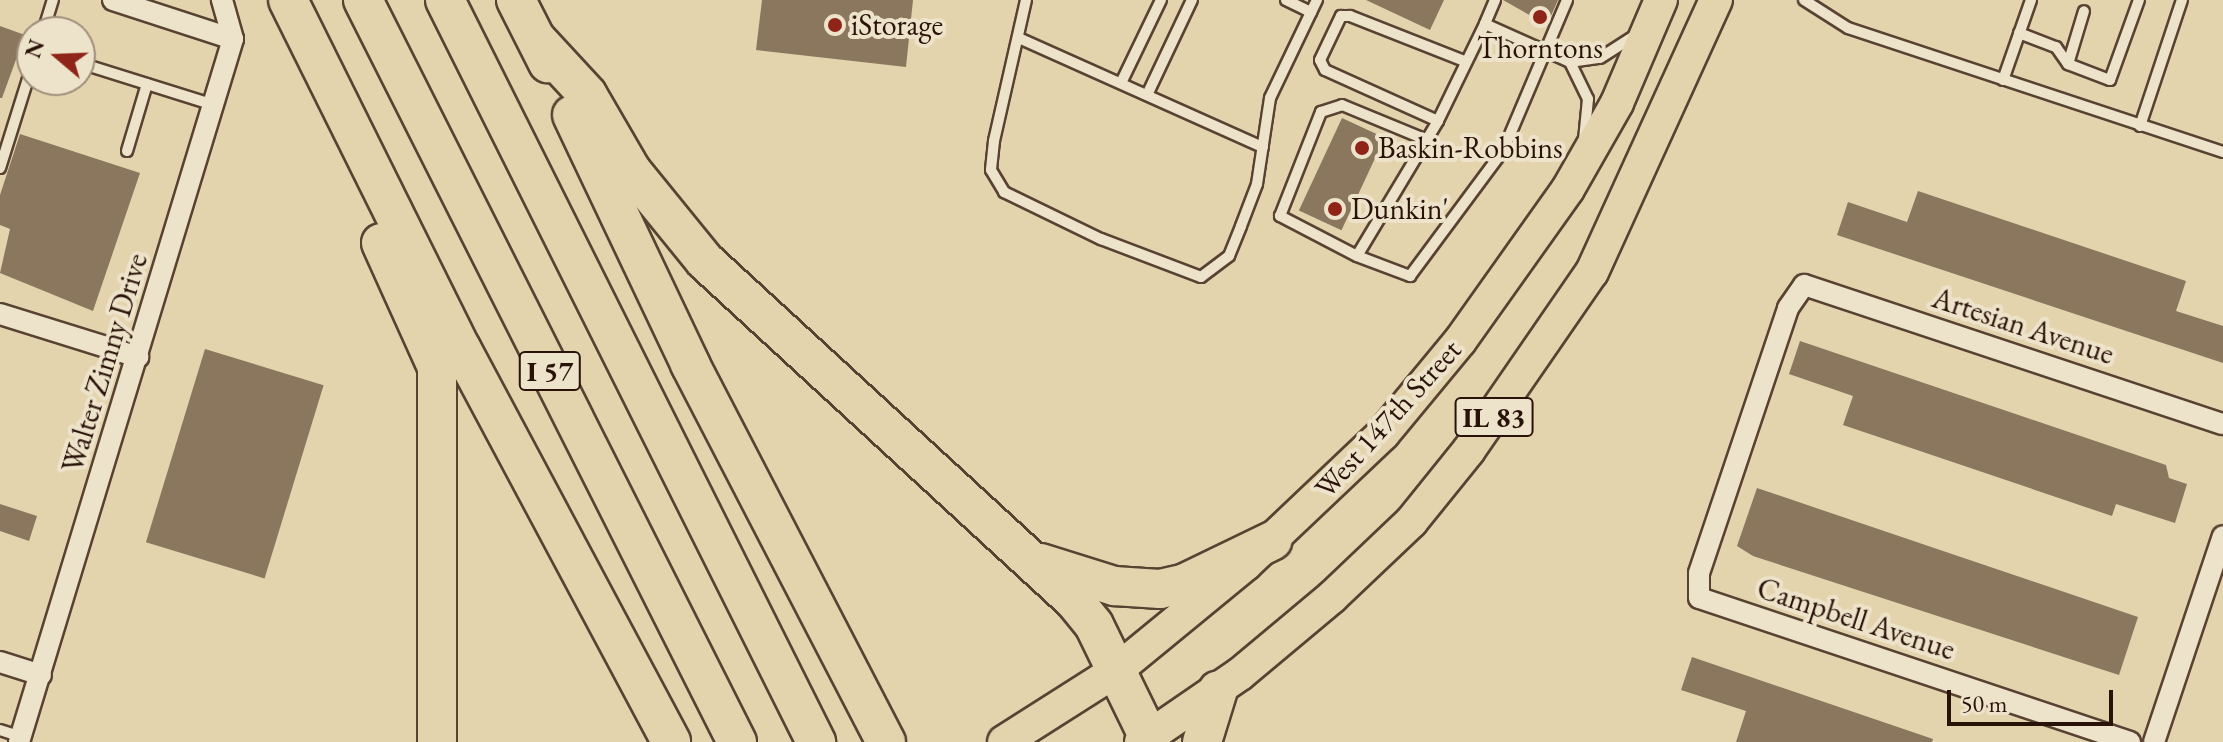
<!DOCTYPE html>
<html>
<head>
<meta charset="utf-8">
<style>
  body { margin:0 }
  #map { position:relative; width:2223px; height:742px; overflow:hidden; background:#e3d4ae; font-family:"EB Garamond",serif }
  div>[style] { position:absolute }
  .building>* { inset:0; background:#8a775e; transform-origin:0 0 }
  .roads { filter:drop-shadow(2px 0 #584232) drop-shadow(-2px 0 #584232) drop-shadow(0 2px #584232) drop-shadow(0 -2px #584232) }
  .service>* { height:10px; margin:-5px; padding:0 5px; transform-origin:5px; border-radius:5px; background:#ede3ca }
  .minor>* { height:20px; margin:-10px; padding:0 10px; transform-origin:10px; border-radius:10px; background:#ede3ca }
  .primary>* { height:32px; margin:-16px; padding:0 16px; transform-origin:16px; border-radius:16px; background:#e3d4ae }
  .motorway>* { height:38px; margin:-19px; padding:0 19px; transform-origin:19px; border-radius:19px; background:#e3d4ae }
  .dots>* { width:22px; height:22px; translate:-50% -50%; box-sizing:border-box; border:4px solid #ede3ca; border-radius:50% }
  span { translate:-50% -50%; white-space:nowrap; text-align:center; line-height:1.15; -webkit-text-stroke:8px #ede3ca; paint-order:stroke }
  .shield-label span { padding:2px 6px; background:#ede3ca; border:2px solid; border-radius:6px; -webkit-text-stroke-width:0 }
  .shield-label { font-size:28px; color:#291208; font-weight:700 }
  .poi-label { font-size:30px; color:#291208 }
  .left { translate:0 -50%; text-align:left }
  .street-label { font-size:30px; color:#291208 }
  .north { position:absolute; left:16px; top:16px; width:80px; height:80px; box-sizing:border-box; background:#ede3ca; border:2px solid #9f8f7c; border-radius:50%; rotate:289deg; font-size:22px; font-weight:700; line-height:32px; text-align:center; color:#291208 }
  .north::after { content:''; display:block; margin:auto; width:28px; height:36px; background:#8f2418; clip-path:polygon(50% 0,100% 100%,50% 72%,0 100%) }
  .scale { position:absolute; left:1947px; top:690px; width:166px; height:36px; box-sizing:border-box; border:4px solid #291208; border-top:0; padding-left:10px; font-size:24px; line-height:28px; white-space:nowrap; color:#291208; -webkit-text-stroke:6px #ede3ca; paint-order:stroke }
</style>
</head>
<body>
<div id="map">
  <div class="building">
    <i style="clip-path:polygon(762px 0,913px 0,906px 67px,756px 50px)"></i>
    <i style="clip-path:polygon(1366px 0,1444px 0,1430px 30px)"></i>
    <i style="clip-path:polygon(1503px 0,1558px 0,1547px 25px)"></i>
    <i style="clip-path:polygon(0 26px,25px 35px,2px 98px,0 98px)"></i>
    <i style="left:1342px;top:118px;width:47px;height:102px;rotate:25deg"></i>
    <i style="clip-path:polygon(20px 134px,140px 173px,93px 311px,0 273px,10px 229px,0 225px,0 195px)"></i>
    <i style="clip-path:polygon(1918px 191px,2186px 281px,2176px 311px,2223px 326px,2223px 363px,1837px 235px,1848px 202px,1907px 222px)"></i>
    <i style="clip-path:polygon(1800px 341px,2166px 465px,2169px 478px,2187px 484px,2175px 523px,2116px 504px,2112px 516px,1843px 425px,1853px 396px,1789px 374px)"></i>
    <i style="left:205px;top:349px;width:124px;height:202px;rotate:17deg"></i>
    <i style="clip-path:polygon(1757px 488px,2138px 617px,2119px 675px,1753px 556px,1737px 546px)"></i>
    <i style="clip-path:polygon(0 504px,37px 516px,29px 541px,0 531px)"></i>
    <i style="clip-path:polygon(1692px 657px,1933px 739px,1932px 742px,1736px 742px,1746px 711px,1681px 690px)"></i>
  </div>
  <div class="roads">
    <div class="service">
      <i style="left:1026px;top:0;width:145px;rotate:102.8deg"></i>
      <i style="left:994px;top:141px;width:29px;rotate:96deg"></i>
      <i style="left:991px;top:170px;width:26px;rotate:59deg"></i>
      <i style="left:1004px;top:192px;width:108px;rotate:25.9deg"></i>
      <i style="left:1101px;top:239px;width:107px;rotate:20.8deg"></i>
      <i style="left:1201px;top:277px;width:35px;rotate:-37deg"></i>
      <i style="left:1229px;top:256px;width:32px;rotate:-68deg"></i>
      <i style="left:1241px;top:226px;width:45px;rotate:-69.1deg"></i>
      <i style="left:1257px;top:184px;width:87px;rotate:-81.4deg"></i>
      <i style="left:1270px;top:98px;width:109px;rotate:-64.4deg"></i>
      <i style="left:1286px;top:0;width:28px;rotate:26deg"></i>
      <i style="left:1495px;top:0;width:26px;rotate:113deg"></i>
      <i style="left:1485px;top:24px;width:93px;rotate:24.1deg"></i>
      <i style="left:1570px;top:62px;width:30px;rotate:-8deg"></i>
      <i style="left:1600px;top:58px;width:43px;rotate:-32.6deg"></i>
      <i style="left:1804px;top:0;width:52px;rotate:32.5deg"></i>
      <i style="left:1848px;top:28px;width:395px;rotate:18.3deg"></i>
      <i style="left:1485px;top:24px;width:108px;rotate:115.9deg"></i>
      <i style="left:1438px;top:121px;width:157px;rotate:121deg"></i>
      <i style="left:1357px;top:256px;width:57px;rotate:20.7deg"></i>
      <i style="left:1410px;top:276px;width:156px;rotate:-53.4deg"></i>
      <i style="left:1503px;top:151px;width:164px;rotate:-67deg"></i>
      <i style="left:43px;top:32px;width:34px;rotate:-73deg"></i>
      <i style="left:2019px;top:33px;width:40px;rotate:21deg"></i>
      <i style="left:2056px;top:47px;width:21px;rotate:55deg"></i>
      <i style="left:2068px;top:64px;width:45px;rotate:20.9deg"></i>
      <i style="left:2110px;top:80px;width:85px;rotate:-70.1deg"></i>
      <i style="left:1021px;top:39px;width:265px;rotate:24.1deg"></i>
      <i style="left:1570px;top:62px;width:41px;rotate:64.1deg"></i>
      <i style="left:1588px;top:99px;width:41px;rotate:95.6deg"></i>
      <i style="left:80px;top:63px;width:140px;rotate:17.4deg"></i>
      <i style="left:2068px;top:64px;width:55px;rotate:-73.2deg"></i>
      <i style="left:2003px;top:80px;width:85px;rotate:-70.7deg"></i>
      <i style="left:1121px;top:83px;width:92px;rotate:-64.3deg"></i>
      <i style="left:1147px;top:95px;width:105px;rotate:-64.7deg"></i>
      <i style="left:1438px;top:121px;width:124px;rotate:-155.7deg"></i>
      <i style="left:1325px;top:70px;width:11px;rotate:-117deg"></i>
      <i style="left:1320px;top:60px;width:49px;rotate:-64.5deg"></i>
      <i style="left:1341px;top:16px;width:9px"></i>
      <i style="left:1350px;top:16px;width:123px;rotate:21.5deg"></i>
      <i style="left:2140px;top:126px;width:133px;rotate:-71.6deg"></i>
      <i style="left:127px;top:151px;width:70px;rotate:-73.4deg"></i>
      <i style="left:0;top:168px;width:107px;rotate:-72.6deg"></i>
      <i style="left:1357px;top:256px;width:87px;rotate:-152.5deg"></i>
      <i style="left:1280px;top:216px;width:112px;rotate:-68.5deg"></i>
      <i style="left:1321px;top:112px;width:22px;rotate:-18deg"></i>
      <i style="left:1342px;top:105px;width:92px;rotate:22.4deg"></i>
      <i style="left:0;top:730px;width:22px;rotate:18deg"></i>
    </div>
    <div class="minor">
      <i style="left:113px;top:0;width:126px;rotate:18deg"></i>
      <i style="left:0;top:314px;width:145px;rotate:17.3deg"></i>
      <i style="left:0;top:662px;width:43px;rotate:17.6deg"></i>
      <i style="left:19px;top:742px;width:735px;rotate:-73.07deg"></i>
      <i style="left:233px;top:39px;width:41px;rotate:-105.8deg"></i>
      <i style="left:2130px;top:742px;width:454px;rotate:-161.5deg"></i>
      <i style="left:1699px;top:598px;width:25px;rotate:-90deg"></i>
      <i style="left:1699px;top:573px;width:280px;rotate:-71.4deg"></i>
      <i style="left:1788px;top:308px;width:28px;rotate:-55deg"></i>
      <i style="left:1804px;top:285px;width:441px;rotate:18.4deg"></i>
      <i style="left:2154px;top:742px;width:217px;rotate:-71.5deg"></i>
    </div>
    <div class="primary">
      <i style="left:1004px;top:742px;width:134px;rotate:-32.5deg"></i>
      <i style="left:1117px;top:670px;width:167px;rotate:-39.4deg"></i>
      <i style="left:1246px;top:564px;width:189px;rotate:-43.5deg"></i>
      <i style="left:1383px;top:434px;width:121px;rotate:-50.4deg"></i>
      <i style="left:1460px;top:341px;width:186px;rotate:-54.6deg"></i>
      <i style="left:1568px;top:189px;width:99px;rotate:-60.3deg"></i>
      <i style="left:1617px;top:103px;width:112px;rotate:-66.9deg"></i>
      <i style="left:1141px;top:742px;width:120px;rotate:-34.5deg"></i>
      <i style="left:1240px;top:674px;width:120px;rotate:-39.9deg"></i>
      <i style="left:1332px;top:597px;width:109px;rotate:-43.5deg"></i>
      <i style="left:1411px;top:522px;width:92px;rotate:-51.1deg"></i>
      <i style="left:1469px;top:450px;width:216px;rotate:-55.4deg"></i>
      <i style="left:1592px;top:272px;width:299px;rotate:-65.5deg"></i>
    </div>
    <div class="motorway">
      <i style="left:288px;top:0;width:389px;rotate:63.6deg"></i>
      <i style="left:461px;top:348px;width:446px;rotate:61.9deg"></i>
      <i style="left:363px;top:0;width:831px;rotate:63.25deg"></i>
      <i style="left:445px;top:0;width:830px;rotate:63.43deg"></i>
      <i style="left:516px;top:0;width:71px;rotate:63.1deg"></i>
      <i style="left:537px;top:40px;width:74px;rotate:47.2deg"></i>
      <i style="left:587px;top:94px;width:88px;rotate:59.9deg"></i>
      <i style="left:631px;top:170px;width:117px;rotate:50.9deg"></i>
      <i style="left:705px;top:261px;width:500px;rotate:42.6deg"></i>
      <i style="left:1073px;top:599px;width:33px;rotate:51deg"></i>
      <i style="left:1094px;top:625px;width:130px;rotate:64deg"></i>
      <i style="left:572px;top:115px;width:276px;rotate:64.6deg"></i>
      <i style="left:690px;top:364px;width:426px;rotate:62.6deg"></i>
      <i style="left:381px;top:243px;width:136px;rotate:65.7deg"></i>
      <i style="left:437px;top:367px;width:375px;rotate:90deg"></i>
      <i style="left:1041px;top:563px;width:77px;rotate:17.5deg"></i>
      <i style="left:1114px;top:586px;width:46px;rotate:3.7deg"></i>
      <i style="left:1160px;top:589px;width:26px;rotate:-13deg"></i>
      <i style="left:1185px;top:583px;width:97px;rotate:-25.8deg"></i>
      <i style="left:1202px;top:742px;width:54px;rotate:-72.9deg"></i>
    </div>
  </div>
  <div class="dots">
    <i style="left:1540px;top:17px;background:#8f2418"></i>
    <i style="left:835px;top:25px;background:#8f2418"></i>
    <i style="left:1362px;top:148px;background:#8f2418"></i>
    <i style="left:1335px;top:209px;background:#8f2418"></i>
  </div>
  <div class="shield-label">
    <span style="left:550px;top:371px">I 57</span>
    <span style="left:1494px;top:417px">IL 83</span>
  </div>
  <div class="poi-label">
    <span class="left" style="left:851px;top:25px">iStorage</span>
    <span style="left:1540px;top:48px">Thorntons</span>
    <span class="left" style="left:1378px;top:148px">Baskin-Robbins</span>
    <span class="left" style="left:1351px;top:209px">Dunkin'</span>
  </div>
  <div class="street-label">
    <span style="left:2023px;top:326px;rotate:18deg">Artesian Avenue</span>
    <span style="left:105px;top:363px;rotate:-73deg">Walter Zimny Drive</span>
    <span style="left:1388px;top:419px;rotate:-48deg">West 147th Street</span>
    <span style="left:1856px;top:619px;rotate:18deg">Campbell Avenue</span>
  </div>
  <div class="north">N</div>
  <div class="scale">50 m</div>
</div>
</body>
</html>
